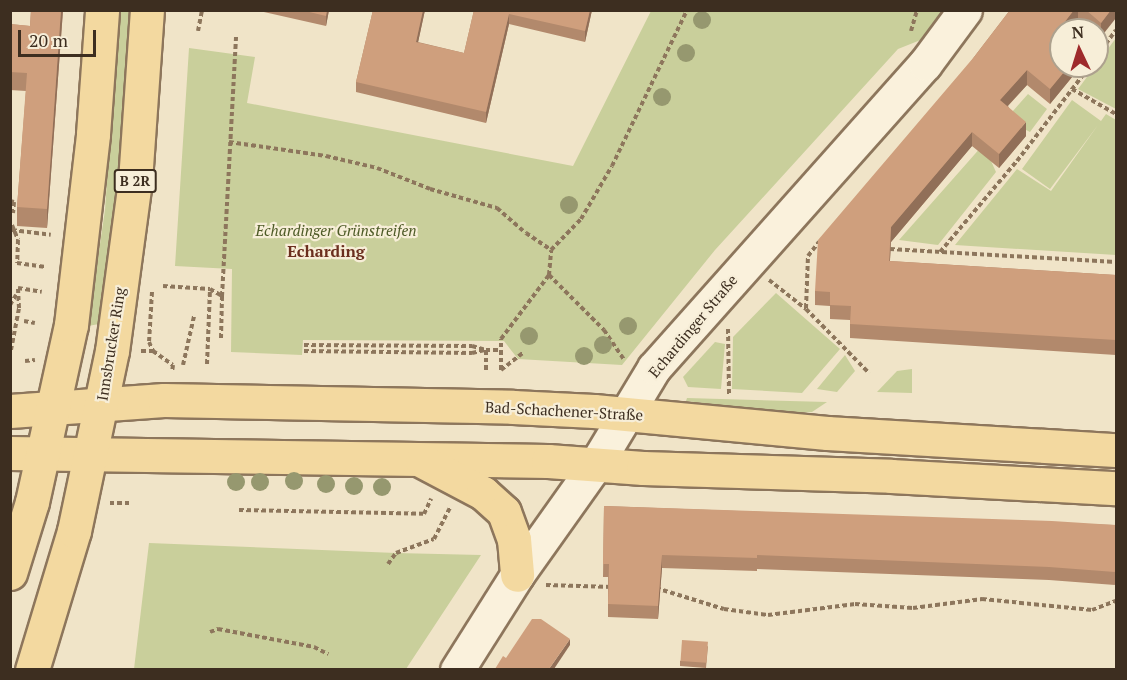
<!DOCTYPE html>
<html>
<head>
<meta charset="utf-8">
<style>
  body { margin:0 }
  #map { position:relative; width:1127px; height:680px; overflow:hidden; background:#f0e4c8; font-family:"PT Serif",serif }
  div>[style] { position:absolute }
  .green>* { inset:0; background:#c9cf9b }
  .path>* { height:4px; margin-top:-2px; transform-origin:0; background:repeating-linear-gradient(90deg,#8d765c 0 4.5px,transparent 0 7.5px) }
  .roads { filter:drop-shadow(2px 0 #8d765c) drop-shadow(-2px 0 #8d765c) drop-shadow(0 2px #8d765c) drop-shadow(0 -2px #8d765c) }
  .minor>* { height:33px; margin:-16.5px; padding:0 16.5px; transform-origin:16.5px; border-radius:16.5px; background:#faf1dc }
  .major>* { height:33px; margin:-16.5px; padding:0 16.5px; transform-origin:16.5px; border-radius:16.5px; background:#f3d9a0 }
  .trees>* { width:18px; height:18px; margin:-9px; border-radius:50%; background:#96986f }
  .wall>* { inset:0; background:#b2896c }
  .shaded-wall>* { inset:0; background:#916f58 }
  .building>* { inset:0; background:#cf9f7d; transform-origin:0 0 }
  span { translate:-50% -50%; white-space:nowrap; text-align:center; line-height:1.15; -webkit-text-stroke:4.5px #f7eed8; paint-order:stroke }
  .shield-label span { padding:2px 4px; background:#f7eed8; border:2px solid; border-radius:4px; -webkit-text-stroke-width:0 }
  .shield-label { font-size:14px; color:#3d2e20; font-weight:700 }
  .park-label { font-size:15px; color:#4d5a26; font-style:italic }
  .street-label { font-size:15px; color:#3d2e20 }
  .neighbourhood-label { font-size:16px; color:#6b2e1e; font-weight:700 }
  .frame { position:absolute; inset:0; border:12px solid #3d2e20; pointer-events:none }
  .north { position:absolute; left:1049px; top:18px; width:60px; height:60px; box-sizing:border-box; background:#f7eed8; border:2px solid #ada18e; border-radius:50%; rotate:356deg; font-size:16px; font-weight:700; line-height:24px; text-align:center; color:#3d2e20 }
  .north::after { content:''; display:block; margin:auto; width:21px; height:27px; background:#9e2a2b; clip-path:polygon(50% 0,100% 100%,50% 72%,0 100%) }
  .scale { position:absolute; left:18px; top:30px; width:78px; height:27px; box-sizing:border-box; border:3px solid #3d2e20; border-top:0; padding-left:8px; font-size:18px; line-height:21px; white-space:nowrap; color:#3d2e20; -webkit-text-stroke:4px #f7eed8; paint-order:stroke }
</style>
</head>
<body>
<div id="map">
  <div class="green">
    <i style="clip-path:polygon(119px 11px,129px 11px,118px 176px,99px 324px,88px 326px,105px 210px)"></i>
    <i style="clip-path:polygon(651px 11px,949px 11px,928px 37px,898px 49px,715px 250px,622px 365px,518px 359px,504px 341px,303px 340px,302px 355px,231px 352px,232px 269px,175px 266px,189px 48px,255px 57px,247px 103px,573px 166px)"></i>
    <i style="clip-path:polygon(1116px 38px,1116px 109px,1078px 89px)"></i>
    <i style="clip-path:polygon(1028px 94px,1047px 109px,1030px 132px,1011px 122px,987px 152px,996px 172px,938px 245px,899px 240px)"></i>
    <i style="clip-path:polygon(1072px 100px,1101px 121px,1106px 114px,1116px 120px,1116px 255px,955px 245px,1017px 169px,1051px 191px,1098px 125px,1050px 189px,1022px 169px)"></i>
    <i style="clip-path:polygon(776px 293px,840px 349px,802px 393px,732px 389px,733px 337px)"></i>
    <i style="clip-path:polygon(715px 342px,725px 344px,721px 389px,688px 387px,683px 377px)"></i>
    <i style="clip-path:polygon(845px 355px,855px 371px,837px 392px,817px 389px)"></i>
    <i style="clip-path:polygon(912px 369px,912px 393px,877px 392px,897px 371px)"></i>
    <i style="clip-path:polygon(687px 398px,827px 402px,812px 412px,790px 413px,686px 401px)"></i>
    <i style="clip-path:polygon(149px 543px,396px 553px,481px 555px,406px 669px,134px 669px)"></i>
  </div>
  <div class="path">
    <i style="left:198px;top:31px;width:21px;rotate:-79deg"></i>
    <i style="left:911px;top:31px;width:22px;rotate:-74deg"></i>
    <i style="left:1097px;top:56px;width:32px;rotate:-54deg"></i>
    <i style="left:1072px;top:89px;width:51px;rotate:29.6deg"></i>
    <i style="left:229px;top:142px;width:98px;rotate:8.2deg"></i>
    <i style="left:326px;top:156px;width:52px;rotate:13.2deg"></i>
    <i style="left:377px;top:168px;width:57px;rotate:21.6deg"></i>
    <i style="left:430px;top:189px;width:70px;rotate:15.8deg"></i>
    <i style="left:497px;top:208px;width:38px;rotate:41deg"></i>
    <i style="left:526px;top:233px;width:30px;rotate:34deg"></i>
    <i style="left:10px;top:201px;width:4px;rotate:14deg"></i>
    <i style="left:14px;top:202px;width:11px;rotate:95deg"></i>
    <i style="left:12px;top:225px;width:16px;rotate:68deg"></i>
    <i style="left:18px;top:240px;width:23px;rotate:92deg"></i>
    <i style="left:17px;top:263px;width:29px;rotate:8deg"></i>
    <i style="left:12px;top:230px;width:39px;rotate:7deg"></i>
    <i style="left:890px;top:249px;width:226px;rotate:3.3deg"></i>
    <i style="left:940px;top:252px;width:119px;rotate:-49.8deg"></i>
    <i style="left:1017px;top:161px;width:120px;rotate:-52.5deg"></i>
    <i style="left:549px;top:275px;width:78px;rotate:45deg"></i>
    <i style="left:604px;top:330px;width:37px;rotate:56deg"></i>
    <i style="left:769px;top:280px;width:47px;rotate:38.1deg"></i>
    <i style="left:806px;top:309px;width:90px;rotate:45.5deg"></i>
    <i style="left:163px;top:286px;width:47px;rotate:3.7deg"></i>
    <i style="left:152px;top:292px;width:50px;rotate:93.4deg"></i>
    <i style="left:149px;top:342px;width:10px;rotate:66deg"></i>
    <i style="left:10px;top:305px;width:12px;rotate:-59deg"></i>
    <i style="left:806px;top:308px;width:52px;rotate:-87.8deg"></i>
    <i style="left:808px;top:256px;width:18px;rotate:-52deg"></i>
    <i style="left:24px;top:321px;width:11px;rotate:10deg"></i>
    <i style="left:728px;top:329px;width:65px;rotate:89.1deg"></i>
    <i style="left:221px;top:338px;width:42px;rotate:-88.6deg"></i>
    <i style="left:304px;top:345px;width:168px;rotate:0.3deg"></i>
    <i style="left:472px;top:346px;width:15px;rotate:16deg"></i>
    <i style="left:11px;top:350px;width:43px;rotate:-79.2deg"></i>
    <i style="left:19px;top:308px;width:20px;rotate:-93deg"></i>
    <i style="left:18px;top:288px;width:24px;rotate:9deg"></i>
    <i style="left:141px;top:351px;width:12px"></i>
    <i style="left:153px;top:351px;width:24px;rotate:35deg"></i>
    <i style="left:173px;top:365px;width:7px;rotate:98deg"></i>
    <i style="left:304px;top:351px;width:168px;rotate:0.7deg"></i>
    <i style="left:472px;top:353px;width:13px;rotate:-13deg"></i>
    <i style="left:25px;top:361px;width:10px;rotate:-6deg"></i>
    <i style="left:207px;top:364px;width:75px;rotate:-87.7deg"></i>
    <i style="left:210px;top:289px;width:14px;rotate:30deg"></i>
    <i style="left:222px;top:296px;width:262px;rotate:-86.9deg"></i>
    <i style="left:183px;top:365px;width:50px;rotate:-77.3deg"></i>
    <i style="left:486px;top:370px;width:20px;rotate:-90deg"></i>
    <i style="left:486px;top:350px;width:14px"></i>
    <i style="left:501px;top:370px;width:31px;rotate:-90deg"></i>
    <i style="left:501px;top:339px;width:80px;rotate:-53.1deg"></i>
    <i style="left:549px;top:275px;width:25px;rotate:-85deg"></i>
    <i style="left:551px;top:250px;width:43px;rotate:-45.9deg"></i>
    <i style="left:581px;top:219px;width:61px;rotate:-59.7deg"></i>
    <i style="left:612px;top:166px;width:173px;rotate:-64.3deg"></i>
    <i style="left:501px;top:370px;width:29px;rotate:-38deg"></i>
    <i style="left:110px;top:503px;width:20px"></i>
    <i style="left:239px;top:510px;width:185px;rotate:1.2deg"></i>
    <i style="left:424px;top:514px;width:17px;rotate:-65deg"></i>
    <i style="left:388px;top:564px;width:14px;rotate:-54deg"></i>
    <i style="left:396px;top:553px;width:40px;rotate:-20.2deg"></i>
    <i style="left:434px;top:539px;width:36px;rotate:-63deg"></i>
    <i style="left:546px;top:585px;width:67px;rotate:1.7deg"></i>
    <i style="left:656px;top:588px;width:71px;rotate:17.2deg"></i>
    <i style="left:724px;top:609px;width:44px;rotate:7.8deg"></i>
    <i style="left:768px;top:615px;width:88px;rotate:-7.2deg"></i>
    <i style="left:855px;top:604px;width:58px;rotate:3.9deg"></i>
    <i style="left:913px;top:608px;width:70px;rotate:-7.4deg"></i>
    <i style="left:982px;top:599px;width:111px;rotate:5.7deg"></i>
    <i style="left:1092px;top:610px;width:26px;rotate:-21deg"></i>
    <i style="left:210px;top:632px;width:9px;rotate:-21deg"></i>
    <i style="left:218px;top:629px;width:98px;rotate:10.6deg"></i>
    <i style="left:314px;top:647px;width:16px;rotate:27deg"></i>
  </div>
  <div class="roads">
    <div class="minor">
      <i style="left:457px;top:670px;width:112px;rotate:-57.7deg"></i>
      <i style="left:517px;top:575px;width:136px;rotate:-54.6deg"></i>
      <i style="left:596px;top:464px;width:112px;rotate:-58.9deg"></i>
      <i style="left:654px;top:368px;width:407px;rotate:-48.3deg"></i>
      <i style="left:925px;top:64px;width:67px;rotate:-53.5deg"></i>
    </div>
    <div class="major">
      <i style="left:10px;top:411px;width:154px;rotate:-4.1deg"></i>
      <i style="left:164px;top:400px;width:349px;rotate:1.1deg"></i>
      <i style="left:513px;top:407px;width:81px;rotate:2.8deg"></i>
      <i style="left:594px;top:411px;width:234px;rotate:5.4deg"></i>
      <i style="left:827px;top:433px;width:289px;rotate:3.4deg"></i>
      <i style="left:10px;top:453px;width:538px;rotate:0.85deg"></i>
      <i style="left:548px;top:461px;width:95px;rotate:4.2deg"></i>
      <i style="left:643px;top:468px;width:248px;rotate:1.8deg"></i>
      <i style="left:891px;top:476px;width:225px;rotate:3.1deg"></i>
      <i style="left:422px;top:461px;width:69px;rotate:27.7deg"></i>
      <i style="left:483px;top:493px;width:28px;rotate:42deg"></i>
      <i style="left:504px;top:512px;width:29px;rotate:70deg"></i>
      <i style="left:514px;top:539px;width:36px;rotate:85deg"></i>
      <i style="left:10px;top:573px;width:74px;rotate:-72.8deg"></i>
      <i style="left:32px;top:502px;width:181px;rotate:-77.6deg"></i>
      <i style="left:71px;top:325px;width:192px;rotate:-83.4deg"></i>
      <i style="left:93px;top:134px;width:124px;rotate:-85.8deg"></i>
      <i style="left:32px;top:670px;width:145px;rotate:-73.2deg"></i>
      <i style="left:74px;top:531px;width:184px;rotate:-78.1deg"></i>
      <i style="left:112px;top:351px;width:172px;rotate:-82.3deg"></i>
      <i style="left:135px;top:181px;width:171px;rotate:-86deg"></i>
    </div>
  </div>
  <div class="trees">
    <i style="left:702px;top:20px"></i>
    <i style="left:686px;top:53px"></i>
    <i style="left:662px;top:97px"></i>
    <i style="left:569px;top:205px"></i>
    <i style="left:628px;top:326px"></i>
    <i style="left:529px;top:336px"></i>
    <i style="left:603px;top:345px"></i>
    <i style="left:584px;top:356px"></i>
    <i style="left:294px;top:481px"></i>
    <i style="left:236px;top:482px"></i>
    <i style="left:260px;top:482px"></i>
    <i style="left:326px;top:484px"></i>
    <i style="left:354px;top:486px"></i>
    <i style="left:382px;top:487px"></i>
  </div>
  <div class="wall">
    <i style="clip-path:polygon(31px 10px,63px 10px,47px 228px,17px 226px,17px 207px,26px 91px,10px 90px,10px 24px,30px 26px)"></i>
    <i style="clip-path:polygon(255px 10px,329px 10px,326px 26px)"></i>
    <i style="clip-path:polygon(373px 10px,425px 10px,418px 42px,464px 53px,474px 10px,592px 10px,585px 42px,509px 24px,486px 123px,356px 92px,356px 82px)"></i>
    <i style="clip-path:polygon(1010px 10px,1116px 10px,1101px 37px,1097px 34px,1097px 30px,1092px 30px,1078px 19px,1070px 30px,1061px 30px,1060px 43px,1077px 66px,1077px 71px,1050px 104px,1027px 85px,1008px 106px,1026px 136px,999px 168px,972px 146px,891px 242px,890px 261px,1116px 275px,1116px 355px,850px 338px,850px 320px,830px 319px,830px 306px,815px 305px,815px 291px,974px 57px)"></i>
    <i style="clip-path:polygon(604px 506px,1116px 525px,1116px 585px,1049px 580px,757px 569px,757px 571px,662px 568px,658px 619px,608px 617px,608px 577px,603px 577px)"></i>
    <i style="clip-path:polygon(708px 646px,706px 668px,680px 666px,680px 661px)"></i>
  </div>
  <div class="shaded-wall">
    <i style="clip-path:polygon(61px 10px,63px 10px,47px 228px,47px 209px)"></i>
    <i style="clip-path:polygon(327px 10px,329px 10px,326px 26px,326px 16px)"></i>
    <i style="clip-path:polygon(423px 10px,425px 10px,416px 52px,416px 42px)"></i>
    <i style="clip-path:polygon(590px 10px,592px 10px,585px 42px,585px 31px)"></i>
    <i style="clip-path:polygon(1074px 10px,1078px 10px,1078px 19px,1070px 30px,1061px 30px,1061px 41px,1053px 52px,1053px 37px)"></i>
    <i style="clip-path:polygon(1111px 10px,1116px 10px,1116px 18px,1101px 37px,1101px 23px)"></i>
    <i style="clip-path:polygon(509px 14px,509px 24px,486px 123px,486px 112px)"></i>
    <i style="clip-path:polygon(1069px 66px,1077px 66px,1077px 71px,1050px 104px,1050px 89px)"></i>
    <i style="clip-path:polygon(1027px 70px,1027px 85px,1000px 114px,1000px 100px)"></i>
    <i style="clip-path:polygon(1026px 122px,1026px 136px,999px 168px,999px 154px)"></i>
    <i style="clip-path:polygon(972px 132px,972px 146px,891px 242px,889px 276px,891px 227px)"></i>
    <i style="clip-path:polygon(662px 555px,662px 568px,658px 619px,658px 606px)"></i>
    <i style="clip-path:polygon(570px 639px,570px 645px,554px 669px,549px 669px)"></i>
  </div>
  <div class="building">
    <i style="clip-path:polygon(31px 10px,61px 10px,47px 209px,17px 207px,27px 73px,10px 72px,10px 24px,30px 26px)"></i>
    <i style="clip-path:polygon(301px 10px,327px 10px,326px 16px)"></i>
    <i style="clip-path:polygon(373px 10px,423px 10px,416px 42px,464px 53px,474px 10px,590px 10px,585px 31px,509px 14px,486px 112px,356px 82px)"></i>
    <i style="clip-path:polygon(1010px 10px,1074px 10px,1053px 37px,1061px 44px,1061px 66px,1069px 66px,1050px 89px,1027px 70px,1000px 100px,1026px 122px,999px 154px,972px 132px,891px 227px,889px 261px,1116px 275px,1116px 340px,850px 324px,851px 306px,830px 305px,830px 292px,815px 291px,818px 240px,974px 57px)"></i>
    <i style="clip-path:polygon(1086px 10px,1111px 10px,1101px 23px)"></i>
    <i style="clip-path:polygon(604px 506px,1052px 521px,1116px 525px,1116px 572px,1049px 567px,757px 555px,757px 558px,662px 555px,658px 606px,608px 604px,609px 564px,603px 564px)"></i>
    <i style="clip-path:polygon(532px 619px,541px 619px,570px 639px,549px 669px,495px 669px,503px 656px,506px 658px)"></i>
    <i style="left:682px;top:640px;width:26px;height:21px;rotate:4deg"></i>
  </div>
  <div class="shield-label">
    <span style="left:135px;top:181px">B 2R</span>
  </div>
  <div class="park-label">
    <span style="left:336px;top:231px">Echardinger Grünstreifen</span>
  </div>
  <div class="street-label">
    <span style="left:693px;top:326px;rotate:-50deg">Echardinger Straße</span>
    <span style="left:111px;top:344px;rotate:-81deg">Innsbrucker Ring</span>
    <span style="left:564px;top:411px;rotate:3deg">Bad-Schachener-Straße</span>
  </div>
  <div class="neighbourhood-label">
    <span style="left:326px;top:251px">Echarding</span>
  </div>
  <div class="frame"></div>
  <div class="north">N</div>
  <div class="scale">20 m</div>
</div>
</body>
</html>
